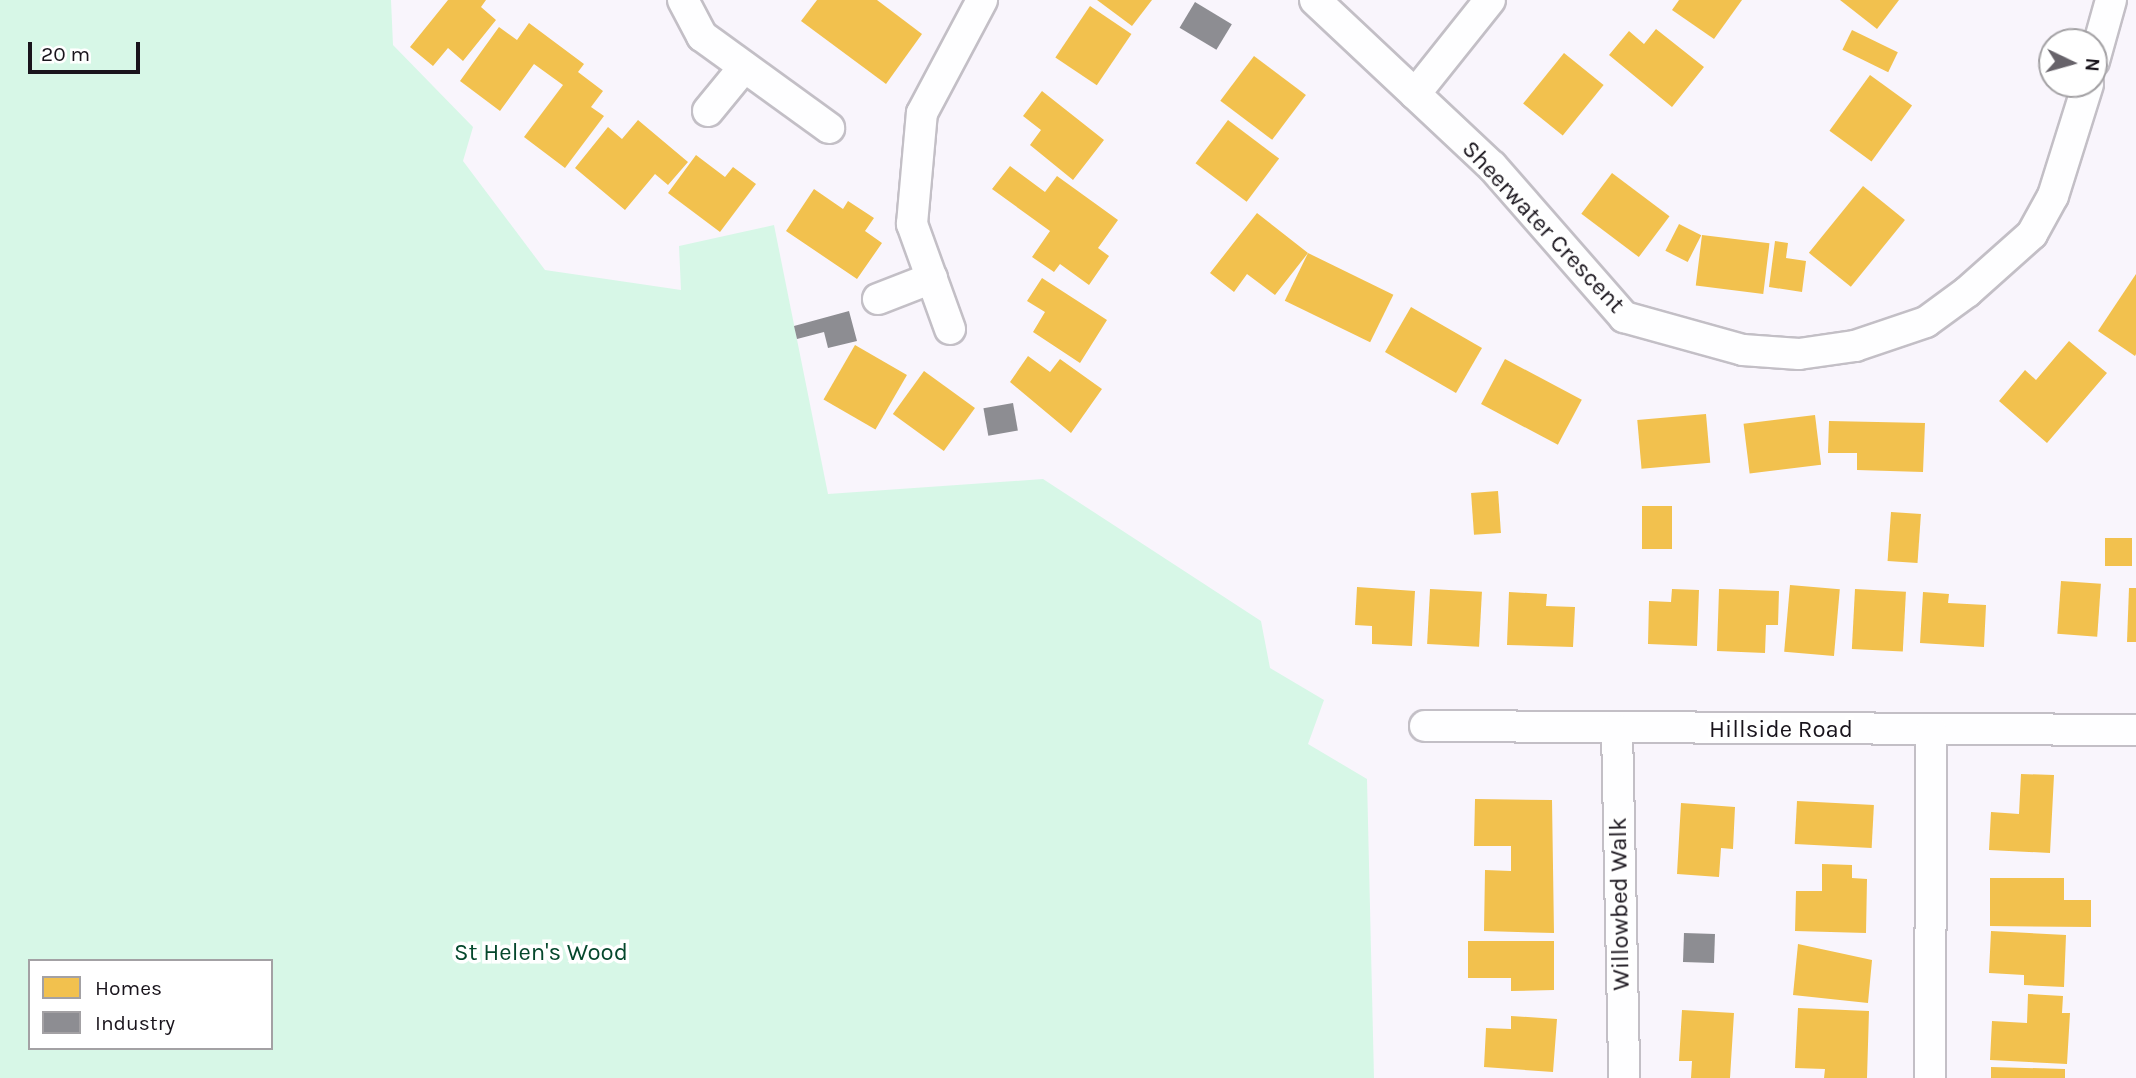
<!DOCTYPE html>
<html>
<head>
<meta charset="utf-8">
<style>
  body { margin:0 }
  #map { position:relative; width:2136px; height:1078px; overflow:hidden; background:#f9f5fc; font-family:Karla,sans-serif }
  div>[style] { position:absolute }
  .green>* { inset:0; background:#d7f7e7 }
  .homes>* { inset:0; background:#f2c14e; transform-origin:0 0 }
  .industry>* { inset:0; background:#8d8d92; transform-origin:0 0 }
  .roads { filter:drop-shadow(2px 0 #c3bfc6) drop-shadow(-2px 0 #c3bfc6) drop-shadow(0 2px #c3bfc6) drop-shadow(0 -2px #c3bfc6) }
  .minor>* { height:30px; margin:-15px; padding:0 15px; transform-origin:15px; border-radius:15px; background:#fefeff }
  span { translate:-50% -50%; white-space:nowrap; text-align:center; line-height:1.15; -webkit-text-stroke:7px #fff; paint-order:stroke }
  .street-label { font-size:24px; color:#19141c }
  .park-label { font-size:24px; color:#05472c }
  .legend { position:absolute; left:28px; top:959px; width:245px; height:91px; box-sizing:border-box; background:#fff; border:2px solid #a3a1a4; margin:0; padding:9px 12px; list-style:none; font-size:21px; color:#19141c }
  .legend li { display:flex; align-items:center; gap:14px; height:35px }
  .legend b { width:35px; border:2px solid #a3a1a4 }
  .north { position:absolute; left:2038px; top:28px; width:70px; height:70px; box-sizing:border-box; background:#fff; border:2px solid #a3a1a4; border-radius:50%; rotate:95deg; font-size:19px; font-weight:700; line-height:28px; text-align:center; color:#19141c }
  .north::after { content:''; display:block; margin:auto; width:24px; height:32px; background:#67636a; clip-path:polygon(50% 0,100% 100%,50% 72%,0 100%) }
  .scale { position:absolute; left:28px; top:42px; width:112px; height:32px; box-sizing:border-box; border:4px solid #19141c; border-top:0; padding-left:9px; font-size:21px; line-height:24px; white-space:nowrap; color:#19141c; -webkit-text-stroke:5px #fff; paint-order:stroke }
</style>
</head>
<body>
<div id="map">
  <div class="green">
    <i style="clip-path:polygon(evenodd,0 0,391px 0,393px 45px,473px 127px,463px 161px,545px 270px,681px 290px,679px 246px,774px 225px,828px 494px,1043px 479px,1261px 621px,1270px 668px,1324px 700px,1308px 744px,1367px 779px,1374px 1078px,0 1078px,0 0,30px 961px,271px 961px,271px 1048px,30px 1048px,30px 961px)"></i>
  </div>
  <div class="homes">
    <i style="clip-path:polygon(448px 0,486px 0,481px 7px,496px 20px,463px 61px,448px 48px,433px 66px,410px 47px)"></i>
    <i style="clip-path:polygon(817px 0,877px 0,922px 34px,886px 84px,801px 21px)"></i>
    <i style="clip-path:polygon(1097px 0,1152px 0,1132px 26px)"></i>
    <i style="clip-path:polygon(1679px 0,1742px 0,1714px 39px,1672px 10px)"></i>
    <i style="clip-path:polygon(1840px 0,1899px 0,1877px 29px)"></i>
    <i style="left:1090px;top:6px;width:50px;height:62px;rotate:34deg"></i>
    <i style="clip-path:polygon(529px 23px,584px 64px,578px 72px,603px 91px,591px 107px,604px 116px,565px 168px,524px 137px,563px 85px,534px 64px,500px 111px,460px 81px,499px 27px,517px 40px)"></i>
    <i style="clip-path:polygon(1656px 29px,1704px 67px,1672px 107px,1609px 55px,1629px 31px,1644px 44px)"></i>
    <i style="left:1852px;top:30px;width:51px;height:22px;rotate:26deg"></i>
    <i style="left:1564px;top:53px;width:51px;height:65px;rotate:39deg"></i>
    <i style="left:1254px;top:56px;width:65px;height:56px;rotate:37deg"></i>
    <i style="left:1870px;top:75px;width:52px;height:69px;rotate:36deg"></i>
    <i style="clip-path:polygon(1042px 91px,1104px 140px,1073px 180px,1030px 145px,1041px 130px,1023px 116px)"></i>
    <i style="clip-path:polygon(638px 120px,688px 162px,668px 185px,655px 174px,625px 210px,575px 168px,608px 127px,622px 139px)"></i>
    <i style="left:1228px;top:120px;width:64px;height:54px;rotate:37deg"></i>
    <i style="clip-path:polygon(696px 155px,725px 177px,733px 167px,756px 184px,720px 232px,668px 193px)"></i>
    <i style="clip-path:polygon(1010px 166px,1045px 192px,1057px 176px,1118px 220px,1098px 248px,1109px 256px,1089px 285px,1060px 264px,1054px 272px,1032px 257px,1050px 231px,992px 189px)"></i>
    <i style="left:1612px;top:173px;width:72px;height:51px;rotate:37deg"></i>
    <i style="left:1863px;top:186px;width:54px;height:86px;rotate:39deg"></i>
    <i style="clip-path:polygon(814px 189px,843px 209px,848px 201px,874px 218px,865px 231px,882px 243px,857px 279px,786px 231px)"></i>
    <i style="clip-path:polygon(1257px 213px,1308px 253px,1275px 295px,1247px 274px,1234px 292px,1210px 273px)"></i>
    <i style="left:1679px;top:224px;width:25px;height:30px;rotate:27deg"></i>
    <i style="left:1702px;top:235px;width:68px;height:51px;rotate:7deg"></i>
    <i style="clip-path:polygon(1775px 241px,1788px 243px,1786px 258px,1806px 261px,1802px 292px,1769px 287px)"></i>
    <i style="left:1308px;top:253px;width:95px;height:53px;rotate:26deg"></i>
    <i style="clip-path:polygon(2136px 274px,2136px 354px,2135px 356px,2098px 331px)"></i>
    <i style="clip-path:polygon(1042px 278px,1107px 320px,1080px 363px,1033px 332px,1045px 312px,1027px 301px)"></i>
    <i style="left:1411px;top:307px;width:82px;height:52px;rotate:30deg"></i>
    <i style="clip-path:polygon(2069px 341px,2107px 373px,2047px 443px,1999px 401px,2025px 370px,2036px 380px)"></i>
    <i style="left:855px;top:345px;width:60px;height:63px;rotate:30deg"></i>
    <i style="clip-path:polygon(1028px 356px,1050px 372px,1060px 359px,1102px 389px,1071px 433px,1010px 382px)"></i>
    <i style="left:1505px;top:359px;width:87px;height:51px;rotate:28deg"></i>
    <i style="left:924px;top:371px;width:63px;height:53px;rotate:36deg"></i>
    <i style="left:1706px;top:414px;width:49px;height:69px;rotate:85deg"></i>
    <i style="left:1815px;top:415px;width:50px;height:72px;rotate:83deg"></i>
    <i style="clip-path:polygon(1829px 421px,1925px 423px,1923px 472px,1857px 470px,1857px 453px,1828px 453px)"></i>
    <i style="left:1498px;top:491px;width:42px;height:27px;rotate:86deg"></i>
    <i style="left:1642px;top:506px;width:30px;height:43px"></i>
    <i style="left:1891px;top:512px;width:30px;height:49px;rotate:4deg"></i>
    <i style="left:2105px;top:538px;width:27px;height:28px"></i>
    <i style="left:2061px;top:581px;width:40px;height:53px;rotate:4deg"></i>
    <i style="left:1790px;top:585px;width:50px;height:67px;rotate:5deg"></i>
    <i style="clip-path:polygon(1357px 587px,1415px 591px,1412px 646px,1372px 644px,1372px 626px,1355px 625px)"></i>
    <i style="clip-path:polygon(2129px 588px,2136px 588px,2136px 642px,2127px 642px)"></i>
    <i style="left:1430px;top:589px;width:52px;height:55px;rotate:3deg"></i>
    <i style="clip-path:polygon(1672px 589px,1699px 590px,1697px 646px,1648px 644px,1649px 601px,1671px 602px)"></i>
    <i style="clip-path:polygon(1719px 589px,1779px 591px,1778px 625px,1766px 625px,1765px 653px,1717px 651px)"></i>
    <i style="left:1855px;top:589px;width:51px;height:60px;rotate:3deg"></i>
    <i style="clip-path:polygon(1509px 592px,1547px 594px,1546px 606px,1575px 607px,1573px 647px,1507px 645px)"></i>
    <i style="clip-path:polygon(1923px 592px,1949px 594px,1948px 603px,1986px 605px,1984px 647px,1920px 643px)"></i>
    <i style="clip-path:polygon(2021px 774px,2054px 775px,2050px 853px,1989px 850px,1991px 812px,2019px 814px)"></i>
    <i style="clip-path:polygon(1475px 799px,1552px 800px,1554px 933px,1484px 931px,1485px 870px,1511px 871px,1511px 846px,1474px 846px)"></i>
    <i style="left:1797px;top:801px;width:77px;height:43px;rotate:3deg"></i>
    <i style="clip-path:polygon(1681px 803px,1735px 807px,1733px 849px,1721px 848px,1719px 877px,1677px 874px)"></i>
    <i style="clip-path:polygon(1822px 864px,1852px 865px,1852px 878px,1867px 879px,1866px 933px,1795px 931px,1796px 891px,1822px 891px)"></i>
    <i style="clip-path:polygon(1990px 878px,2064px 878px,2064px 900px,2091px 900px,2091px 927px,1990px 926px)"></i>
    <i style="clip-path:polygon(1991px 931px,2066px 935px,2064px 987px,2024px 985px,2024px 975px,1989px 973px)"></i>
    <i style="clip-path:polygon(1468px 941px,1554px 941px,1554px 990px,1511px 991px,1511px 978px,1468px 978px)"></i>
    <i style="clip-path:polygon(1798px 944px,1872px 960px,1868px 1003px,1793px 995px)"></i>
    <i style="clip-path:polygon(2028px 994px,2063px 996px,2062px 1013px,2070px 1013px,2067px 1064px,1990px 1060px,1992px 1021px,2027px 1023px)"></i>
    <i style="clip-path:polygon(1798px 1008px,1869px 1011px,1867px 1078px,1824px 1078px,1825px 1069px,1795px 1068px)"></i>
    <i style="clip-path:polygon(1682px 1010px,1734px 1013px,1730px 1078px,1691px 1078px,1692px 1061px,1679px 1061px)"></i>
    <i style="clip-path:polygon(1511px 1016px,1557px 1019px,1553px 1072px,1484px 1067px,1486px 1028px,1511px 1029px)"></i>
    <i style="clip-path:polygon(1991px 1067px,2065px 1069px,2065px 1078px,1991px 1078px)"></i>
  </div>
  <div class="industry">
    <i style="left:1195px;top:2px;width:43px;height:30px;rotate:31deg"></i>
    <i style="clip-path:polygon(849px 311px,857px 341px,828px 348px,824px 332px,797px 339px,794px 326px)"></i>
    <i style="left:1013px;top:403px;width:28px;height:30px;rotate:80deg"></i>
    <i style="left:1684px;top:933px;width:31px;height:29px;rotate:2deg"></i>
  </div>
  <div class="roads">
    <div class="minor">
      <i style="left:683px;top:0;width:41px;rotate:62.2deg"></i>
      <i style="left:702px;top:36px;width:157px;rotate:35.9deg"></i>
      <i style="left:1315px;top:0;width:243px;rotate:43.2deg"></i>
      <i style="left:1492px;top:166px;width:201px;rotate:48.8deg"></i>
      <i style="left:1624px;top:317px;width:123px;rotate:15.5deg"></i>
      <i style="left:1743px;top:350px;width:56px;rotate:4.1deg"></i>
      <i style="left:1799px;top:354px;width:57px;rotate:-8.1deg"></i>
      <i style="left:1855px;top:346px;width:75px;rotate:-18.7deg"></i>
      <i style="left:1926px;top:322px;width:51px;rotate:-36.2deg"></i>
      <i style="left:1967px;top:292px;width:87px;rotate:-41.7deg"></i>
      <i style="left:2032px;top:234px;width:43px;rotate:-61.1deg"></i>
      <i style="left:2053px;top:196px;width:117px;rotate:-72.6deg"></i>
      <i style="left:2094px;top:61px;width:63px;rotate:-74.4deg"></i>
      <i style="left:1415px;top:94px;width:120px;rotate:-51.4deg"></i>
      <i style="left:708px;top:111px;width:57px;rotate:-50.7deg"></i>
      <i style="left:878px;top:299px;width:58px;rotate:-21.3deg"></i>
      <i style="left:950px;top:329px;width:112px;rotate:-109.9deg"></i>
      <i style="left:912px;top:224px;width:111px;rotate:-84.9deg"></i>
      <i style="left:922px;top:113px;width:128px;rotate:-62deg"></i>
      <i style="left:1425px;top:726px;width:711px;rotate:0.32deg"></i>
      <i style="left:1617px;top:730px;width:348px;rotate:88.8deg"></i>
      <i style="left:1930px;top:1078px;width:347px;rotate:-89.8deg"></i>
    </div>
  </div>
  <div class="street-label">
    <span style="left:1543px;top:227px;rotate:47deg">Sheerwater Crescent</span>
    <span style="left:1781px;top:730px">Hillside Road</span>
    <span style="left:1620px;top:904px;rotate:-91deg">Willowbed Walk</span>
  </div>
  <div class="park-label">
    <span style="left:541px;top:953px">St Helen's Wood</span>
  </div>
  <ul class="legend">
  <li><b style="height:19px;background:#f2c14e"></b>Homes</li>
  <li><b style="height:19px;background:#8d8d92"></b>Industry</li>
  </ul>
  <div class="north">N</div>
  <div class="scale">20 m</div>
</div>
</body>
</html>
